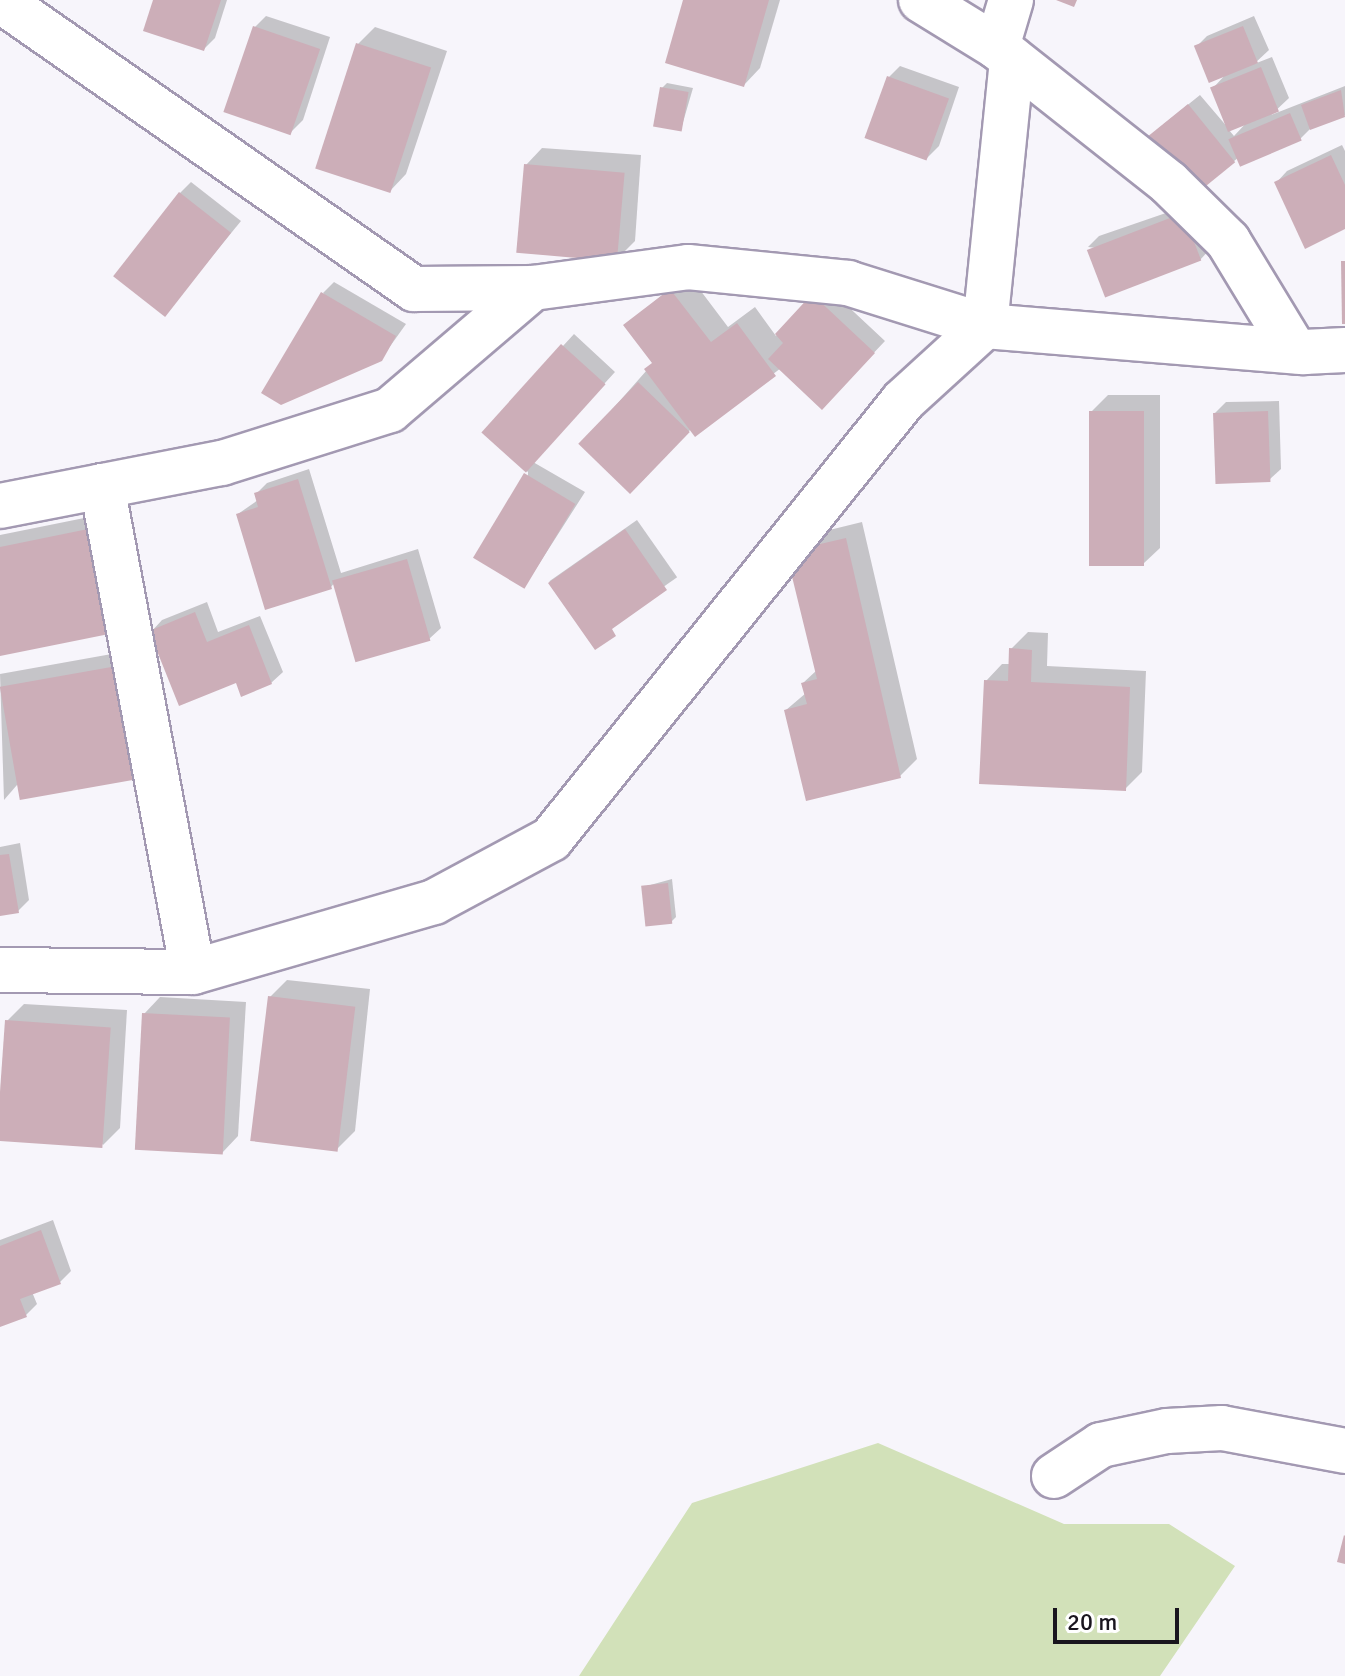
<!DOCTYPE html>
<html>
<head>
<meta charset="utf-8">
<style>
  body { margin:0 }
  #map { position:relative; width:1345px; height:1676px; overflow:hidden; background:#f7f5fb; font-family:Signika,sans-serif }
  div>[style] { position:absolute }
  .green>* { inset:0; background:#d2e1b9 }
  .shadow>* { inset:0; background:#0003; transform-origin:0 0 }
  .building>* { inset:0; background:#ccaeb8; transform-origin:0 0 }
  .roads { filter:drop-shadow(2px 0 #a399b2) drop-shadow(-2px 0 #a399b2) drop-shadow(0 2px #a399b2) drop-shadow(0 -2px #a399b2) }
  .minor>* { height:44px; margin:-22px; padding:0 22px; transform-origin:22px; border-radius:22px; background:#fff }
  span { translate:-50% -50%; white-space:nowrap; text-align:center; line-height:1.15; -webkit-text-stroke:6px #fff; paint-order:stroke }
  .scale { position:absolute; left:1053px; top:1608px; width:126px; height:36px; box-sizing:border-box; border:4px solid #19151e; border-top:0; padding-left:10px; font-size:24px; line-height:28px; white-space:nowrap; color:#19151e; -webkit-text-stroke:6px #fff; paint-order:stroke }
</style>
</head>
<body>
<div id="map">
  <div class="green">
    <i style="clip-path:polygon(878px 1443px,1064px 1524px,1169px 1524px,1235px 1566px,1160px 1676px,579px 1676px,692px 1503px)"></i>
  </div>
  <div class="shadow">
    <i style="clip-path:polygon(155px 0,227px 0,215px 38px,204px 49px)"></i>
    <i style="clip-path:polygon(685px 0,780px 0,760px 68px,744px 85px)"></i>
    <i style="clip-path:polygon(266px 16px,330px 37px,303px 120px,291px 132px,255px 27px)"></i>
    <i style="clip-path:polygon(evenodd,1254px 16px,1269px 50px,1254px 64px,1272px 57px,1289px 98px,1271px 115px,1345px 86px,1345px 115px,1312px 127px,1300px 139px,1239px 157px,1193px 195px,1159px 128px,1200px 95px,1229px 129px,1213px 88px,1227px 73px,1196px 47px,1207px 36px,1254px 16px,1248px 121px,1234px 136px,1229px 130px,1248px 121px)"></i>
    <i style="clip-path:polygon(375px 27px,447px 51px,406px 174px,390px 191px,358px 44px)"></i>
    <i style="clip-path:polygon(900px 66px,959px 87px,939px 146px,927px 158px,889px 77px)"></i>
    <i style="clip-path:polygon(667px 83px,693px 88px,681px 129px,662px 88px)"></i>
    <i style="clip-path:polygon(1342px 145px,1345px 151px,1345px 227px,1276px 183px,1287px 171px)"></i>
    <i style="clip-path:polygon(542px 148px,641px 155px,635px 241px,618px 258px,526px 165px)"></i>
    <i style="clip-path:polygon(191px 182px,241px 221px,165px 314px,180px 193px)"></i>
    <i style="clip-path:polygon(1195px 203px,1211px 248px,1200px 260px,1088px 247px,1099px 236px)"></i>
    <i style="clip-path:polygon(688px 274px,728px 327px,755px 307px,776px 336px,824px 284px,885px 341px,833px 396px,781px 368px,695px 434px,691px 429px,642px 481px,581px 445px,654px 362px,626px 325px)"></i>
    <i style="clip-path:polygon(334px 282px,406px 324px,381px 359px,323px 293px)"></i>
    <i style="clip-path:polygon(574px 334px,615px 372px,533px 462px,585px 492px,525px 586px,528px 472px,484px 432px)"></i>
    <i style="clip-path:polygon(1108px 395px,1160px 395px,1160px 548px,1143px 564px,1091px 412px)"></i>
    <i style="clip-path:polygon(1279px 401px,1281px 469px,1269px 480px,1215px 413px,1226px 402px)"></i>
    <i style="clip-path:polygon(309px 469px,341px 573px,418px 549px,441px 628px,429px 639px,335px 582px,331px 587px,238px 514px,258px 500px,256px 494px,267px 483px)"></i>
    <i style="clip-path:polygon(109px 513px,0 654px,0 535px)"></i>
    <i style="left:637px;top:520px;width:70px;height:107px;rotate:55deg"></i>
    <i style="clip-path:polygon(862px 522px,917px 759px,900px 776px,786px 710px,806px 693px,803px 683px,817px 670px,805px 536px)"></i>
    <i style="clip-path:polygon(207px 602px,218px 632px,260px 616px,283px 672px,271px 683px,237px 681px,151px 632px,162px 620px)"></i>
    <i style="clip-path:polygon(1028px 632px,1048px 633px,1047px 666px,1146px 671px,1142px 772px,1125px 789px,986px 681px,1002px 664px,1011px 664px,1011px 649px)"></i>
    <i style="clip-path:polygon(134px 650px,4px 800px,0 674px)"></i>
    <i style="clip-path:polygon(20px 843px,29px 900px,18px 911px,0 914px,0 847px)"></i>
    <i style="clip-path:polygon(672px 879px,676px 917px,671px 922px,643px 887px)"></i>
    <i style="clip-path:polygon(287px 980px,370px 989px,355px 1131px,338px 1148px,270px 997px)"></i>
    <i style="clip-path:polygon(160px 997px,246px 1002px,238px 1136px,222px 1153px,144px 1014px)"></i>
    <i style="clip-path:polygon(24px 1004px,127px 1010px,120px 1128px,103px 1145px,7px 1021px)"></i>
    <i style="clip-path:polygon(53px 1220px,71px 1271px,60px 1282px,32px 1292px,37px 1304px,26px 1315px,0 1325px,0 1240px)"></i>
  </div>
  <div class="building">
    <i style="clip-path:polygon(153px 0,221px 0,204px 51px,143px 31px)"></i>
    <i style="clip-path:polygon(683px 0,769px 0,744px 87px,665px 63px)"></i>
    <i style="clip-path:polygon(1056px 0,1077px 0,1074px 7px)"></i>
    <i style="left:253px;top:26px;width:71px;height:91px;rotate:19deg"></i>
    <i style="left:1243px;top:26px;width:40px;height:53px;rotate:68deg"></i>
    <i style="left:356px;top:43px;width:79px;height:132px;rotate:18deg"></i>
    <i style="left:1261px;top:67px;width:48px;height:55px;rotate:68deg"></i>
    <i style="left:887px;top:76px;width:66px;height:66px;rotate:20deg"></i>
    <i style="left:660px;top:87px;width:29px;height:40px;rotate:10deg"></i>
    <i style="clip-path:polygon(1341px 90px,1345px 117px,1310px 130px,1301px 105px)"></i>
    <i style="left:1188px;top:104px;width:75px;height:55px;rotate:51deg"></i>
    <i style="left:1290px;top:113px;width:30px;height:67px;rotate:67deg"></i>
    <i style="clip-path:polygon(1331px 155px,1345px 185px,1345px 229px,1305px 249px,1274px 182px)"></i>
    <i style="left:524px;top:164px;width:101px;height:89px;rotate:5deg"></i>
    <i style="left:179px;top:192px;width:66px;height:107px;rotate:38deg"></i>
    <i style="left:1183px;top:213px;width:51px;height:103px;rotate:69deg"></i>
    <i style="clip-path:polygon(1341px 261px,1345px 261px,1345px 324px,1342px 324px)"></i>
    <i style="clip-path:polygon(670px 289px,711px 342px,737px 323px,776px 376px,695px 437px,644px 369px,652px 363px,623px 325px)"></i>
    <i style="clip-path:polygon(321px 292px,396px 336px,382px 361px,281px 405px,261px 393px)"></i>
    <i style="clip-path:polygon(812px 294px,875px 353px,822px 410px,768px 359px,783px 343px,775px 334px)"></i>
    <i style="left:561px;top:344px;width:60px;height:119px;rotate:42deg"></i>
    <i style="left:638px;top:382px;width:72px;height:86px;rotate:44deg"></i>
    <i style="left:1089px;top:411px;width:55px;height:155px"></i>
    <i style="left:1268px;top:411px;width:71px;height:55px;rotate:88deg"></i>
    <i style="left:524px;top:473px;width:60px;height:99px;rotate:31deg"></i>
    <i style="clip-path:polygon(298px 479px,332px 589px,265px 610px,236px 514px,258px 507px,254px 493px)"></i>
    <i style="clip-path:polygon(93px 528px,114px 633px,0 656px,0 547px)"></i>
    <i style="clip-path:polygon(625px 529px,667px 590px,612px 629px,616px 636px,595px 650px,548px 583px)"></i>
    <i style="clip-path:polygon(846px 538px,901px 778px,806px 801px,784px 710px,807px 704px,801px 683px,817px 679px,786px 552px)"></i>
    <i style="left:407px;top:559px;width:85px;height:78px;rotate:74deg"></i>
    <i style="clip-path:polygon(195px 612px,207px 642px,249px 625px,272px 684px,241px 697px,236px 683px,179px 706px,149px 631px)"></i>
    <i style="clip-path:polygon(1009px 648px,1032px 650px,1031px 682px,1130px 687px,1126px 791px,979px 784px,984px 680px,1008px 681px)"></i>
    <i style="left:117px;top:666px;width:115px;height:119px;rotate:80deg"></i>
    <i style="clip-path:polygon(9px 854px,19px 913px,0 916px,0 855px)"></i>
    <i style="left:668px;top:883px;width:41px;height:27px;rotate:84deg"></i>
    <i style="left:268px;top:996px;width:88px;height:146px;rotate:7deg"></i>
    <i style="left:142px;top:1013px;width:88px;height:137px;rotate:3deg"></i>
    <i style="left:5px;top:1020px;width:106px;height:121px;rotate:4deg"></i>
    <i style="clip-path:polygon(41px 1230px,61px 1284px,20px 1299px,27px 1317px,0 1327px,0 1246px)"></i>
    <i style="clip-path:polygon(1344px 1535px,1345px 1536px,1345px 1564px,1337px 1562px)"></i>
  </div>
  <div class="roads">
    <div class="minor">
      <i style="left:0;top:0;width:505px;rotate:34.92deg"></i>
      <i style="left:414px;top:289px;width:119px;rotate:-0.5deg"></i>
      <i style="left:533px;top:288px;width:156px;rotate:-7.7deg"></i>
      <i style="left:688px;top:267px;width:161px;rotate:5.7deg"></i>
      <i style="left:848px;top:283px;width:144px;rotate:17.4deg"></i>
      <i style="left:985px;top:326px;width:268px;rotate:-84.2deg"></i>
      <i style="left:921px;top:0;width:89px;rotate:31.7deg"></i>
      <i style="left:997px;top:47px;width:219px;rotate:38.3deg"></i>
      <i style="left:1169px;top:183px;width:83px;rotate:44.5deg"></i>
      <i style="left:1228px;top:241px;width:129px;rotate:58.7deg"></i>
      <i style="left:997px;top:47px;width:49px;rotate:-73.4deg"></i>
      <i style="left:102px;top:486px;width:494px;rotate:79.4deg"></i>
      <i style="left:0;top:506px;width:226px;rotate:-11deg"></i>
      <i style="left:222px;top:463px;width:176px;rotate:-17.5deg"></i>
      <i style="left:390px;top:410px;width:188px;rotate:-40.5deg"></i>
      <i style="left:0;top:970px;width:193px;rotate:0.6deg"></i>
      <i style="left:193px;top:972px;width:251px;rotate:-16.2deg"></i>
      <i style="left:434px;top:902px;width:133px;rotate:-28.3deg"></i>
      <i style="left:551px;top:839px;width:562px;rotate:-51.21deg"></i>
      <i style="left:903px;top:401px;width:111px;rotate:-42.4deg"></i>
      <i style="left:985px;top:326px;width:320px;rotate:4.7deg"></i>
      <i style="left:1304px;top:352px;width:41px;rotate:-2.8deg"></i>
      <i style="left:1054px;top:1476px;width:56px;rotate:-33.4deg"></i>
      <i style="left:1101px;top:1445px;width:67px;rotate:-12deg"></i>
      <i style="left:1167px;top:1431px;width:55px;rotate:-3.1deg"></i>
      <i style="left:1222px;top:1428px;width:125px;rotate:10.6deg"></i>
    </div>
  </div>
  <div class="scale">20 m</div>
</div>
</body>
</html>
